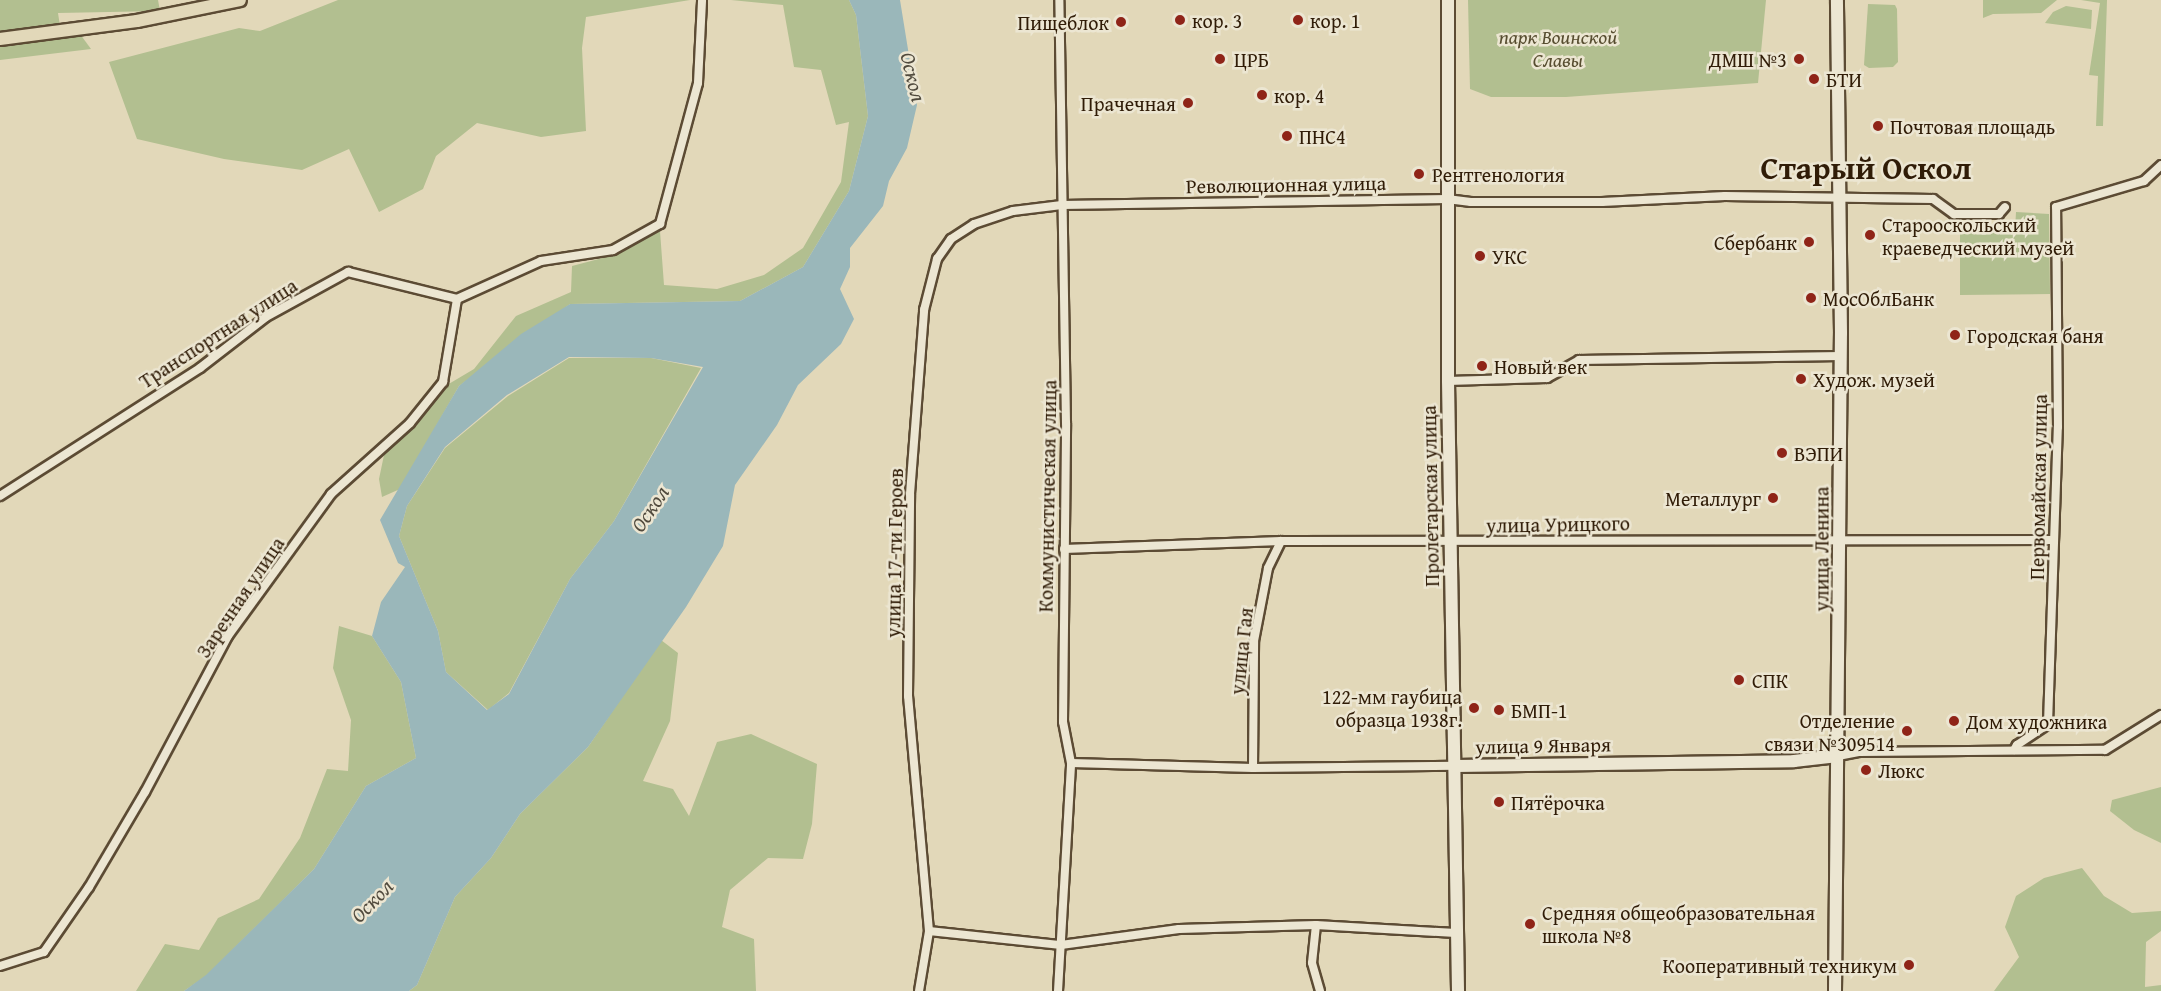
<!DOCTYPE html>
<html>
<head>
<meta charset="utf-8">
<style>
  body { margin:0 }
  #map { position:relative; width:2161px; height:991px; overflow:hidden; background:#e2d8b9; font-family:"Gentium Book Plus",serif }
  div>[style] { position:absolute }
  .green>* { inset:0; background:#b2bf90 }
  .water>* { inset:0; background:#9ab7ba }
  .roads { filter:drop-shadow(2px 0 #5c4b34) drop-shadow(-2px 0 #5c4b34) drop-shadow(0 2px #5c4b34) drop-shadow(0 -2px #5c4b34) }
  .street>* { height:8px; margin:-4px; padding:0 4px; transform-origin:4px; border-radius:4px; background:#ece6d2 }
  .secondary>* { height:12px; margin:-6px; padding:0 6px; transform-origin:6px; border-radius:6px; background:#ece6d2 }
  .primary>* { height:12px; margin:-6px; padding:0 6px; transform-origin:6px; border-radius:6px; background:#e2d8b9 }
  .dots>* { width:16px; height:16px; translate:-50% -50%; box-sizing:border-box; border:3px solid #ece6d2; border-radius:50% }
  span { translate:-50% -50%; white-space:nowrap; text-align:center; line-height:1.15; -webkit-text-stroke:5px #ece6d2; paint-order:stroke }
  .poi-label { font-size:20px; color:#301c07 }
  .left { translate:0 -50%; text-align:left }
  .right { translate:-100% -50%; text-align:right }
  .park-label { font-size:20px; color:#574d30; font-style:italic }
  .street-label { font-size:20px; color:#301c07 }
  .water-label { font-size:21px; color:#504a3d; font-style:italic }
  .town-label { font-size:32px; color:#301c07; font-weight:700 }
</style>
</head>
<body>
<div id="map">
  <div class="green">
    <i style="clip-path:polygon(0 0,158px 0,160px 11px,58px 13px,60px 26px,0 34px)"></i>
    <i style="clip-path:polygon(338px 0,690px 0,586px 17px,582px 48px,586px 131px,541px 137px,477px 123px,436px 156px,423px 189px,379px 212px,349px 149px,302px 170px,224px 159px,137px 139px,109px 62px,239px 28px,260px 31px)"></i>
    <i style="clip-path:polygon(731px 0,849px 0,856px 15px,868px 116px,849px 191px,803px 267px,740px 301px,570px 304px,459px 386px,400px 489px,382px 497px,379px 479px,384px 455px,447px 385px,474px 369px,516px 316px,571px 292px,572px 266px,614px 255px,660px 231px,664px 285px,717px 289px,764px 275px,803px 248px,841px 182px,849px 122px,836px 125px,821px 70px,794px 67px,783px 5px)"></i>
    <i style="clip-path:polygon(1468px 0,1766px 0,1758px 83px,1566px 97px,1491px 97px,1470px 89px)"></i>
    <i style="clip-path:polygon(1983px 0,2057px 0,2041px 13px,1993px 14px,1983px 18px)"></i>
    <i style="clip-path:polygon(2081px 0,2107px 0,2103px 126px,2096px 126px,2098px 76px,2089px 75px,2100px 3px)"></i>
    <i style="clip-path:polygon(1868px 4px,1895px 5px,1897px 9px,1898px 62px,1893px 67px,1869px 68px,1864px 65px)"></i>
    <i style="clip-path:polygon(2066px 6px,2092px 10px,2091px 29px,2045px 23px,2053px 12px)"></i>
    <i style="clip-path:polygon(80px 34px,91px 49px,0 60px,0 45px)"></i>
    <i style="clip-path:polygon(2016px 212px,2049px 214px,2050px 294px,1960px 295px,1960px 228px,2015px 230px)"></i>
    <i style="clip-path:polygon(569px 358px,651px 358px,701px 368px,614px 521px,570px 579px,509px 693px,488px 710px,446px 672px,438px 631px,399px 536px,407px 506px,445px 448px,508px 396px)"></i>
    <i style="clip-path:polygon(339px 626px,372px 636px,401px 682px,416px 758px,366px 786px,314px 869px,206px 976px,184px 991px,136px 991px,165px 944px,199px 950px,218px 918px,259px 899px,300px 838px,327px 769px,348px 771px,351px 720px,333px 668px)"></i>
    <i style="clip-path:polygon(661px 640px,678px 653px,670px 721px,643px 781px,673px 789px,689px 816px,717px 742px,751px 734px,817px 764px,812px 824px,803px 859px,768px 858px,730px 890px,722px 927px,754px 939px,756px 991px,409px 991px,417px 985px,455px 897px,491px 858px,520px 814px,588px 747px)"></i>
    <i style="clip-path:polygon(2161px 787px,2161px 843px,2134px 830px,2110px 811px,2112px 800px)"></i>
    <i style="clip-path:polygon(2082px 868px,2104px 896px,2132px 913px,2161px 911px,2161px 931px,2146px 942px,2145px 987px,2161px 985px,2161px 991px,1994px 991px,2019px 957px,2005px 927px,2016px 896px,2044px 878px)"></i>
  </div>
  <div class="water">
    <i style="clip-path:polygon(evenodd,849px 0,900px 0,917px 105px,907px 148px,889px 181px,883px 206px,850px 248px,850px 267px,840px 289px,854px 319px,841px 344px,798px 385px,777px 425px,735px 485px,723px 546px,686px 607px,588px 747px,520px 814px,491px 858px,455px 897px,417px 985px,409px 991px,184px 991px,206px 975px,314px 869px,366px 786px,416px 758px,401px 682px,372px 636px,381px 602px,405px 567px,398px 563px,380px 520px,459px 386px,521px 334px,570px 304px,740px 301px,803px 267px,849px 191px,868px 116px,856px 15px,849px 0,569px 357px,651px 358px,703px 367px,614px 521px,570px 579px,509px 694px,487px 710px,446px 672px,438px 631px,399px 536px,407px 506px,445px 447px,507px 395px,569px 357px)"></i>
  </div>
  <div class="roads">
    <div class="street">
      <i style="left:1448px;top:381px;width:99px;rotate:-1.7deg"></i>
      <i style="left:1547px;top:378px;width:37px;rotate:-29deg"></i>
      <i style="left:1579px;top:360px;width:262px;rotate:-0.9deg"></i>
      <i style="left:0;top:496px;width:237px;rotate:-32.6deg"></i>
      <i style="left:200px;top:368px;width:83px;rotate:-37.7deg"></i>
      <i style="left:266px;top:317px;width:94px;rotate:-28.8deg"></i>
      <i style="left:348px;top:272px;width:112px;rotate:13.9deg"></i>
      <i style="left:457px;top:299px;width:92px;rotate:-24.3deg"></i>
      <i style="left:541px;top:261px;width:73px;rotate:-8.7deg"></i>
      <i style="left:613px;top:250px;width:54px;rotate:-29deg"></i>
      <i style="left:660px;top:224px;width:146px;rotate:-74.9deg"></i>
      <i style="left:698px;top:83px;width:83px;rotate:-87.2deg"></i>
      <i style="left:1064px;top:549px;width:217px;rotate:-2.1deg"></i>
      <i style="left:1281px;top:541px;width:772px;rotate:-0.07deg"></i>
      <i style="left:2014px;top:750px;width:6px;rotate:-59deg"></i>
      <i style="left:2017px;top:745px;width:37px;rotate:-34deg"></i>
      <i style="left:2048px;top:724px;width:297px;rotate:-88.1deg"></i>
      <i style="left:2058px;top:427px;width:220px;rotate:-90.5deg"></i>
      <i style="left:2056px;top:207px;width:92px;rotate:-16.5deg"></i>
      <i style="left:2144px;top:181px;width:23px;rotate:-43deg"></i>
      <i style="left:1838px;top:756px;width:21px;rotate:-11deg"></i>
      <i style="left:1859px;top:752px;width:246px;rotate:-0.5deg"></i>
      <i style="left:2105px;top:750px;width:66px;rotate:-32deg"></i>
      <i style="left:1071px;top:763px;width:182px;rotate:1.6deg"></i>
      <i style="left:1253px;top:768px;width:203px;rotate:-0.6deg"></i>
      <i style="left:1253px;top:768px;width:127px;rotate:-89.5deg"></i>
      <i style="left:1254px;top:641px;width:74px;rotate:-79.1deg"></i>
      <i style="left:1268px;top:568px;width:30px;rotate:-64deg"></i>
      <i style="left:1316px;top:925px;width:38px;rotate:96deg"></i>
      <i style="left:1312px;top:963px;width:29px;rotate:74deg"></i>
      <i style="left:929px;top:931px;width:133px;rotate:6.1deg"></i>
      <i style="left:1061px;top:945px;width:119px;rotate:-7.7deg"></i>
      <i style="left:1179px;top:929px;width:137px;rotate:-1.7deg"></i>
      <i style="left:1316px;top:925px;width:140px;rotate:3.3deg"></i>
      <i style="left:0;top:966px;width:46px;rotate:-17.7deg"></i>
      <i style="left:44px;top:952px;width:79px;rotate:-55.3deg"></i>
      <i style="left:89px;top:887px;width:110px;rotate:-59.5deg"></i>
      <i style="left:145px;top:792px;width:177px;rotate:-62deg"></i>
      <i style="left:228px;top:636px;width:175px;rotate:-54deg"></i>
      <i style="left:331px;top:494px;width:106px;rotate:-41.9deg"></i>
      <i style="left:410px;top:423px;width:53px;rotate:-51.2deg"></i>
      <i style="left:443px;top:382px;width:84px;rotate:-80.4deg"></i>
      <i style="left:919px;top:991px;width:61px;rotate:-80.5deg"></i>
      <i style="left:929px;top:931px;width:236px;rotate:-95.1deg"></i>
      <i style="left:908px;top:696px;width:202px;rotate:-89.4deg"></i>
      <i style="left:910px;top:494px;width:185px;rotate:-85.6deg"></i>
      <i style="left:924px;top:310px;width:53px;rotate:-75.7deg"></i>
      <i style="left:937px;top:259px;width:24px;rotate:-55deg"></i>
      <i style="left:951px;top:239px;width:27px;rotate:-33deg"></i>
      <i style="left:974px;top:224px;width:41px;rotate:-18.4deg"></i>
      <i style="left:1013px;top:211px;width:49px;rotate:-7deg"></i>
      <i style="left:1062px;top:205px;width:385px;rotate:-0.9deg"></i>
      <i style="left:1447px;top:199px;width:24px;rotate:7deg"></i>
      <i style="left:1471px;top:202px;width:131px"></i>
      <i style="left:1602px;top:202px;width:123px;rotate:-2.8deg"></i>
      <i style="left:1725px;top:196px;width:208px;rotate:0.8deg"></i>
      <i style="left:1933px;top:199px;width:26px;rotate:36deg"></i>
      <i style="left:1954px;top:214px;width:45px"></i>
      <i style="left:1999px;top:214px;width:9px;rotate:-49deg"></i>
      <i style="left:1058px;top:991px;width:228px;rotate:-86.7deg"></i>
      <i style="left:1071px;top:763px;width:42px;rotate:-101deg"></i>
      <i style="left:1063px;top:722px;width:299px;rotate:-89.4deg"></i>
      <i style="left:1066px;top:423px;width:423px;rotate:-90.9deg"></i>
    </div>
    <div class="secondary">
      <i style="left:1448px;top:0;width:381px;rotate:90deg"></i>
      <i style="left:1448px;top:381px;width:610px;rotate:89.06deg"></i>
      <i style="left:1456px;top:766px;width:338px;rotate:-0.8deg"></i>
      <i style="left:1794px;top:761px;width:44px;rotate:-6.5deg"></i>
      <i style="left:1835px;top:991px;width:658px;rotate:-89.48deg"></i>
      <i style="left:1841px;top:333px;width:333px;rotate:-90.7deg"></i>
    </div>
    <div class="primary">
      <i style="left:0;top:39px;width:138px;rotate:-7.5deg"></i>
      <i style="left:137px;top:21px;width:105px;rotate:-11.5deg"></i>
    </div>
  </div>
  <div class="dots">
    <i style="left:1180px;top:20px;background:#8f2418"></i>
    <i style="left:1298px;top:20px;background:#8f2418"></i>
    <i style="left:1121px;top:22px;background:#8f2418"></i>
    <i style="left:1220px;top:59px;background:#8f2418"></i>
    <i style="left:1799px;top:59px;background:#8f2418"></i>
    <i style="left:1814px;top:79px;background:#8f2418"></i>
    <i style="left:1262px;top:95px;background:#8f2418"></i>
    <i style="left:1188px;top:103px;background:#8f2418"></i>
    <i style="left:1878px;top:126px;background:#8f2418"></i>
    <i style="left:1287px;top:136px;background:#8f2418"></i>
    <i style="left:1419px;top:174px;background:#8f2418"></i>
    <i style="left:1870px;top:235px;background:#8f2418"></i>
    <i style="left:1809px;top:242px;background:#8f2418"></i>
    <i style="left:1480px;top:256px;background:#8f2418"></i>
    <i style="left:1811px;top:298px;background:#8f2418"></i>
    <i style="left:1955px;top:335px;background:#8f2418"></i>
    <i style="left:1482px;top:366px;background:#8f2418"></i>
    <i style="left:1801px;top:379px;background:#8f2418"></i>
    <i style="left:1782px;top:453px;background:#8f2418"></i>
    <i style="left:1773px;top:498px;background:#8f2418"></i>
    <i style="left:1739px;top:680px;background:#8f2418"></i>
    <i style="left:1474px;top:708px;background:#8f2418"></i>
    <i style="left:1499px;top:710px;background:#8f2418"></i>
    <i style="left:1954px;top:721px;background:#8f2418"></i>
    <i style="left:1907px;top:731px;background:#8f2418"></i>
    <i style="left:1866px;top:770px;background:#8f2418"></i>
    <i style="left:1499px;top:802px;background:#8f2418"></i>
    <i style="left:1530px;top:924px;background:#8f2418"></i>
    <i style="left:1909px;top:965px;background:#8f2418"></i>
  </div>
  <div class="poi-label">
    <span class="left" style="left:1192px;top:20px">кор. 3</span>
    <span class="left" style="left:1310px;top:20px">кор. 1</span>
    <span class="right" style="left:1109px;top:22px">Пищеблок</span>
    <span class="left" style="left:1234px;top:59px">ЦРБ</span>
    <span class="right" style="left:1787px;top:59px">ДМШ №3</span>
    <span class="left" style="left:1826px;top:79px">БТИ</span>
    <span class="left" style="left:1274px;top:95px">кор. 4</span>
    <span class="right" style="left:1176px;top:103px">Прачечная</span>
    <span class="left" style="left:1890px;top:126px">Почтовая площадь</span>
    <span class="left" style="left:1299px;top:136px">ПНС4</span>
    <span class="left" style="left:1432px;top:174px">Рентгенология</span>
    <span class="left" style="left:1882px;top:236px">Старооскольский<br>краеведческий музей</span>
    <span class="right" style="left:1797px;top:242px">Сбербанк</span>
    <span class="left" style="left:1492px;top:256px">УКС</span>
    <span class="left" style="left:1823px;top:298px">МосОблБанк</span>
    <span class="left" style="left:1967px;top:335px">Городская баня</span>
    <span class="left" style="left:1494px;top:366px">Новый век</span>
    <span class="left" style="left:1813px;top:379px">Худож. музей</span>
    <span class="left" style="left:1794px;top:453px">ВЭПИ</span>
    <span class="right" style="left:1761px;top:498px">Металлург</span>
    <span class="left" style="left:1752px;top:680px">СПК</span>
    <span class="right" style="left:1462px;top:708px">122-мм гаубица<br>образца 1938г.</span>
    <span class="left" style="left:1511px;top:710px">БМП-1</span>
    <span class="right" style="left:1895px;top:732px">Отделение<br>связи №309514</span>
    <span class="left" style="left:1966px;top:721px">Дом художника</span>
    <span class="left" style="left:1878px;top:770px">Люкс</span>
    <span class="left" style="left:1511px;top:802px">Пятёрочка</span>
    <span class="left" style="left:1542px;top:924px">Средняя общеобразовательная<br>школа №8</span>
    <span class="right" style="left:1897px;top:965px">Кооперативный техникум</span>
  </div>
  <div class="park-label">
    <span style="left:1558px;top:48px">парк Воинской<br>Славы</span>
  </div>
  <div class="street-label">
    <span style="left:1286px;top:184px;rotate:-1deg">Революционная улица</span>
    <span style="left:218px;top:333px;rotate:-33deg">Транспортная улица</span>
    <span style="left:2038px;top:487px;rotate:-89deg">Первомайская улица</span>
    <span style="left:1047px;top:496px;rotate:-89deg">Коммунистическая улица</span>
    <span style="left:1430px;top:496px;rotate:-91deg">Пролетарская улица</span>
    <span style="left:1558px;top:524px;rotate:-1deg">улица Урицкого</span>
    <span style="left:1821px;top:549px;rotate:-90deg">улица Ленина</span>
    <span style="left:894px;top:553px;rotate:-89deg">улица 17-ти Героев</span>
    <span style="left:240px;top:597px;rotate:-56deg">Заречная улица</span>
    <span style="left:1241px;top:651px;rotate:-84deg">улица Гая</span>
    <span style="left:1543px;top:745px;rotate:-1deg">улица 9 Января</span>
  </div>
  <div class="water-label">
    <span style="left:913px;top:77px;rotate:76deg">Оскол</span>
    <span style="left:650px;top:509px;rotate:-56deg">Оскол</span>
    <span style="left:372px;top:901px;rotate:-46deg">Оскол</span>
  </div>
  <div class="town-label">
    <span style="left:1866px;top:168px">Старый Оскол</span>
  </div>
</div>
</body>
</html>
